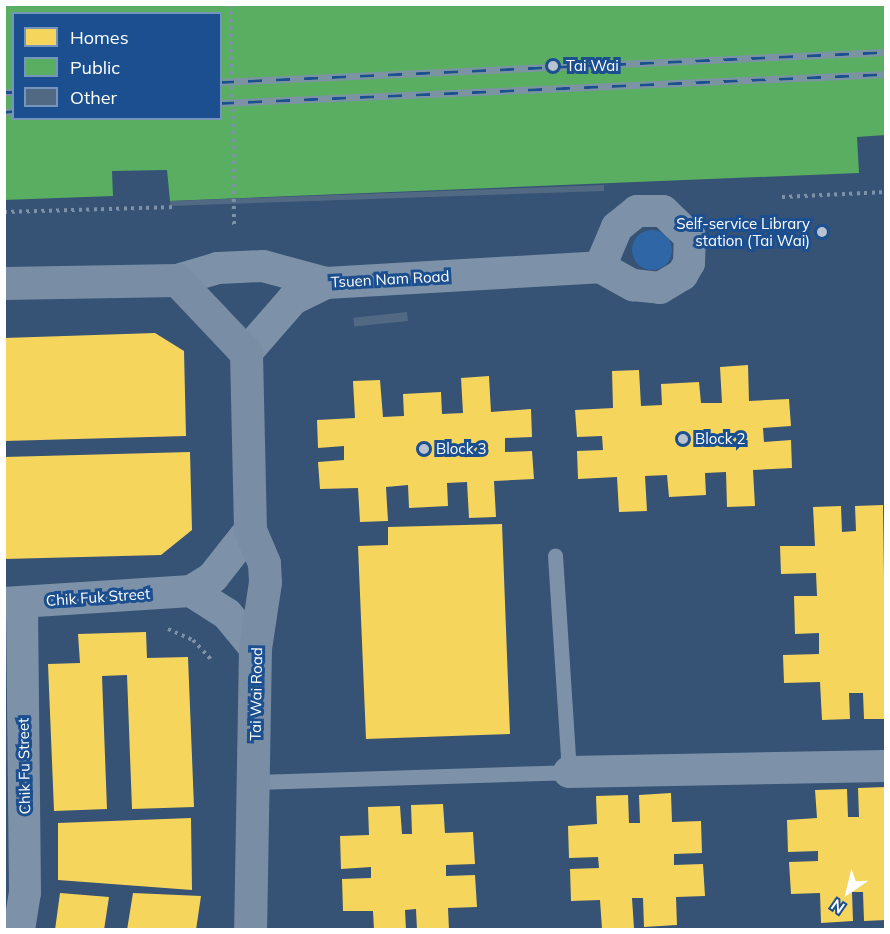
<!DOCTYPE html>
<html>
<head>
<meta charset="utf-8">
<style>
  body { margin:0 }
  #map { position:relative; width:890px; height:934px; overflow:hidden; background:#365274; font-family:Mulish,sans-serif }
  div>[style] { position:absolute }
  .green>* { inset:0; background:#2f66a5 }
  .round { border-radius:50% }
  .homes>* { inset:0; background:#f6d55c }
  .public>* { inset:0; background:#5aae61 }
  .building>* { inset:0; background:#526984; transform-origin:0 0 }
  .path>* { height:4px; margin-top:-2px; transform-origin:0; background:repeating-linear-gradient(90deg,#7d92a8 0 3px,transparent 0 7.5px) }
  .lane>* { height:15px; margin:-7.5px; padding:0 7.5px; transform-origin:7.5px; border-radius:7.5px; background:#7d92a8 }
  .street>* { height:32px; margin:-16px; padding:0 16px; transform-origin:16px; border-radius:16px; background:#7d92a8 }
  .secondary>* { height:33px; margin:-16.5px; padding:0 16.5px; transform-origin:16.5px; border-radius:16.5px; background:#798da4 }
  .rail>* { height:7px; margin-top:-3.5px; transform-origin:0; background:repeating-linear-gradient(90deg,#1b4f8f 0 14px,#7e92a7 0 28px); box-sizing:border-box; border-block:2px solid #7e92a7 }
  .dots>* { width:16px; height:16px; translate:-50% -50%; box-sizing:border-box; border:3px solid #1b4f8f; border-radius:50% }
  span { translate:-50% -50%; white-space:nowrap; text-align:center; line-height:1.15; -webkit-text-stroke:6px #1b4f8f; paint-order:stroke }
  .poi-label { font-size:15px; color:#fff }
  .left { translate:0 -50%; text-align:left }
  .right { translate:-100% -50%; text-align:right }
  .street-label { font-size:15px; color:#fff }
  .frame { position:absolute; inset:0; border:6px solid #fff; pointer-events:none }
  .legend { position:absolute; left:12px; top:12px; width:210px; height:108px; box-sizing:border-box; background:#1b4f8f; border:2px solid #7695bc; margin:0; padding:8px 10px; list-style:none; font-size:18px; color:#fff }
  .legend li { display:flex; align-items:center; gap:12px; height:30px }
  .legend b { width:30px; border:2px solid #7695bc }
  .north { position:absolute; left:818px; top:862px; width:60px; height:60px; -webkit-text-stroke:4px #1b4f8f; paint-order:stroke; rotate:215deg; font-size:16px; font-weight:700; line-height:24px; text-align:center; color:#fff }
  .north::after { content:''; display:block; margin:auto; width:21px; height:27px; background:#fff; clip-path:polygon(50% 0,100% 100%,50% 72%,0 100%) }
</style>
</head>
<body>
<div id="map">
  <div class="green">
    <i class="round" style="left:632px;top:230px;width:40px;height:40px"></i>
  </div>
  <div class="homes">
    <i style="clip-path:polygon(155px 333px,184px 351px,186px 436px,4px 441px,4px 338px)"></i>
    <i style="clip-path:polygon(748px 365px,749px 401px,789px 399px,791px 426px,763px 428px,764px 442px,791px 440px,792px 468px,753px 470px,755px 506px,727px 507px,726px 472px,705px 473px,706px 495px,669px 497px,667px 475px,645px 476px,647px 511px,619px 512px,617px 477px,578px 479px,577px 451px,603px 450px,602px 436px,577px 437px,575px 410px,613px 408px,612px 371px,639px 370px,641px 406px,662px 405px,661px 384px,699px 382px,701px 403px,722px 403px,720px 367px)"></i>
    <i style="clip-path:polygon(489px 376px,491px 412px,531px 409px,532px 437px,505px 438px,505px 452px,532px 451px,534px 479px,494px 481px,496px 517px,469px 518px,467px 482px,447px 483px,448px 506px,409px 508px,408px 485px,386px 487px,388px 521px,360px 522px,358px 488px,320px 489px,318px 462px,344px 460px,344px 446px,318px 448px,317px 420px,355px 418px,353px 381px,380px 380px,383px 417px,404px 416px,403px 394px,441px 392px,442px 414px,463px 413px,461px 378px)"></i>
    <i style="clip-path:polygon(190px 452px,192px 530px,161px 555px,4px 559px,4px 457px)"></i>
    <i style="clip-path:polygon(883px 505px,886px 719px,864px 719px,863px 693px,849px 693px,850px 719px,822px 720px,820px 682px,784px 683px,783px 655px,819px 654px,819px 633px,795px 634px,794px 596px,817px 596px,816px 573px,781px 574px,780px 546px,815px 546px,813px 507px,841px 506px,842px 532px,856px 531px,855px 506px)"></i>
    <i style="clip-path:polygon(502px 524px,510px 734px,366px 739px,358px 546px,388px 545px,388px 527px)"></i>
    <i style="clip-path:polygon(146px 632px,147px 658px,188px 657px,194px 807px,132px 809px,127px 675px,102px 676px,107px 809px,54px 811px,48px 664px,80px 663px,78px 634px)"></i>
    <i style="clip-path:polygon(886px 787px,886px 920px,864px 921px,863px 892px,852px 892px,853px 921px,821px 923px,820px 893px,791px 894px,789px 862px,818px 861px,818px 851px,788px 852px,787px 820px,817px 818px,815px 790px,847px 789px,848px 817px,859px 817px,858px 788px)"></i>
    <i style="clip-path:polygon(671px 793px,672px 822px,701px 821px,702px 853px,674px 854px,674px 865px,703px 864px,705px 896px,676px 897px,677px 925px,644px 927px,643px 898px,632px 898px,634px 928px,602px 929px,600px 900px,571px 901px,570px 869px,599px 868px,598px 857px,569px 858px,568px 826px,597px 824px,596px 796px,628px 795px,629px 823px,640px 823px,639px 795px)"></i>
    <i style="clip-path:polygon(443px 804px,445px 833px,473px 832px,475px 864px,446px 865px,446px 876px,475px 875px,477px 907px,448px 908px,449px 930px,417px 930px,416px 909px,405px 910px,406px 930px,374px 930px,373px 911px,343px 911px,342px 879px,371px 878px,371px 867px,341px 869px,340px 836px,369px 835px,368px 807px,400px 806px,402px 834px,412px 834px,411px 805px)"></i>
    <i style="clip-path:polygon(191px 818px,192px 890px,58px 880px,58px 823px)"></i>
    <i style="clip-path:polygon(60px 893px,109px 897px,104px 930px,55px 930px)"></i>
    <i style="clip-path:polygon(133px 893px,201px 896px,196px 930px,127px 930px)"></i>
  </div>
  <div class="public">
    <i style="clip-path:polygon(evenodd,4px 4px,886px 4px,886px 135px,857px 137px,859px 173px,170px 201px,167px 170px,112px 171px,113px 196px,4px 200px,4px 4px,14px 14px,220px 14px,220px 118px,14px 118px,14px 14px)"></i>
  </div>
  <div class="building">
    <i style="clip-path:polygon(604px 185px,604px 191px,170px 206px,170px 201px)"></i>
    <i style="left:407px;top:312px;width:9px;height:54px;rotate:84deg"></i>
  </div>
  <div class="path">
    <i style="left:231px;top:4px;width:223px;rotate:89.2deg"></i>
    <i style="left:782px;top:197px;width:104px;rotate:-2.8deg"></i>
    <i style="left:4px;top:212px;width:172px;rotate:-1.7deg"></i>
    <i style="left:168px;top:629px;width:27px;rotate:24deg"></i>
    <i style="left:193px;top:640px;width:26px;rotate:47deg"></i>
  </div>
  <div class="lane">
    <i style="left:256px;top:782px;width:313px;rotate:-1.8deg"></i>
    <i style="left:569px;top:772px;width:217px;rotate:-93.7deg"></i>
  </div>
  <div class="street">
    <i style="left:177px;top:280px;width:43px;rotate:-16.3deg"></i>
    <i style="left:218px;top:268px;width:45px;rotate:-2.5deg"></i>
    <i style="left:263px;top:266px;width:65px;rotate:15.1deg"></i>
    <i style="left:326px;top:283px;width:274px;rotate:-3.3deg"></i>
    <i style="left:600px;top:267px;width:38px;rotate:29deg"></i>
    <i style="left:633px;top:285px;width:27px;rotate:6deg"></i>
    <i style="left:660px;top:288px;width:26px;rotate:-31deg"></i>
    <i style="left:682px;top:275px;width:14px;rotate:-60deg"></i>
    <i style="left:689px;top:263px;width:26px;rotate:-88deg"></i>
    <i style="left:690px;top:237px;width:37px;rotate:-136deg"></i>
    <i style="left:663px;top:211px;width:26px;rotate:180deg"></i>
    <i style="left:637px;top:211px;width:26px;rotate:141deg"></i>
    <i style="left:617px;top:227px;width:43px;rotate:113deg"></i>
    <i style="left:246px;top:353px;width:72px;rotate:-49deg"></i>
    <i style="left:293px;top:299px;width:37px;rotate:-26deg"></i>
    <i style="left:191px;top:591px;width:43px;rotate:32.6deg"></i>
    <i style="left:227px;top:614px;width:44px;rotate:50.5deg"></i>
    <i style="left:4px;top:603px;width:187px;rotate:-3.7deg"></i>
    <i style="left:191px;top:591px;width:26px;rotate:-32deg"></i>
    <i style="left:213px;top:577px;width:60px;rotate:-51.8deg"></i>
    <i style="left:569px;top:772px;width:317px;rotate:-1.1deg"></i>
    <i style="left:19px;top:930px;width:37px;rotate:-81deg"></i>
    <i style="left:25px;top:893px;width:291px;rotate:-90.6deg"></i>
  </div>
  <div class="secondary">
    <i style="left:4px;top:283px;width:173px;rotate:-1deg"></i>
    <i style="left:177px;top:280px;width:100px;rotate:46.6deg"></i>
    <i style="left:246px;top:353px;width:177px;rotate:88.7deg"></i>
    <i style="left:250px;top:530px;width:36px;rotate:67deg"></i>
    <i style="left:264px;top:563px;width:19px;rotate:87deg"></i>
    <i style="left:265px;top:582px;width:67px;rotate:98.6deg"></i>
    <i style="left:255px;top:648px;width:282px;rotate:91deg"></i>
  </div>
  <div class="rail">
    <i style="left:220px;top:82px;width:667px;rotate:-2.58deg"></i>
    <i style="left:4px;top:92px;width:10px"></i>
    <i style="left:220px;top:103px;width:667px;rotate:-2.49deg"></i>
    <i style="left:4px;top:112px;width:10px;rotate:-6deg"></i>
  </div>
  <div class="dots">
    <i style="left:553px;top:66px;background:#b9c2ce"></i>
    <i style="left:822px;top:232px;background:#b9c2ce"></i>
    <i style="left:683px;top:439px;background:#b9c2ce"></i>
    <i style="left:424px;top:449px;background:#b9c2ce"></i>
  </div>
  <div class="poi-label">
    <span class="left" style="left:566px;top:66px">Tai Wai</span>
    <span class="right" style="left:810px;top:232px">Self-service Library<br>station (Tai Wai)</span>
    <span class="left" style="left:695px;top:439px">Block 2</span>
    <span class="left" style="left:436px;top:449px">Block 3</span>
  </div>
  <div class="street-label">
    <span style="left:390px;top:279px;rotate:-3deg">Tsuen Nam Road</span>
    <span style="left:98px;top:597px;rotate:-4deg">Chik Fuk Street</span>
    <span style="left:256px;top:694px;rotate:-89deg">Tai Wai Road</span>
    <span style="left:24px;top:766px;rotate:-91deg">Chik Fu Street</span>
  </div>
  <div class="frame"></div>
  <ul class="legend">
  <li><b style="height:16px;background:#f6d55c"></b>Homes</li>
  <li><b style="height:16px;background:#5aae61"></b>Public</li>
  <li><b style="height:16px;background:#526984"></b>Other</li>
  </ul>
  <div class="north">N</div>
</div>
</body>
</html>
